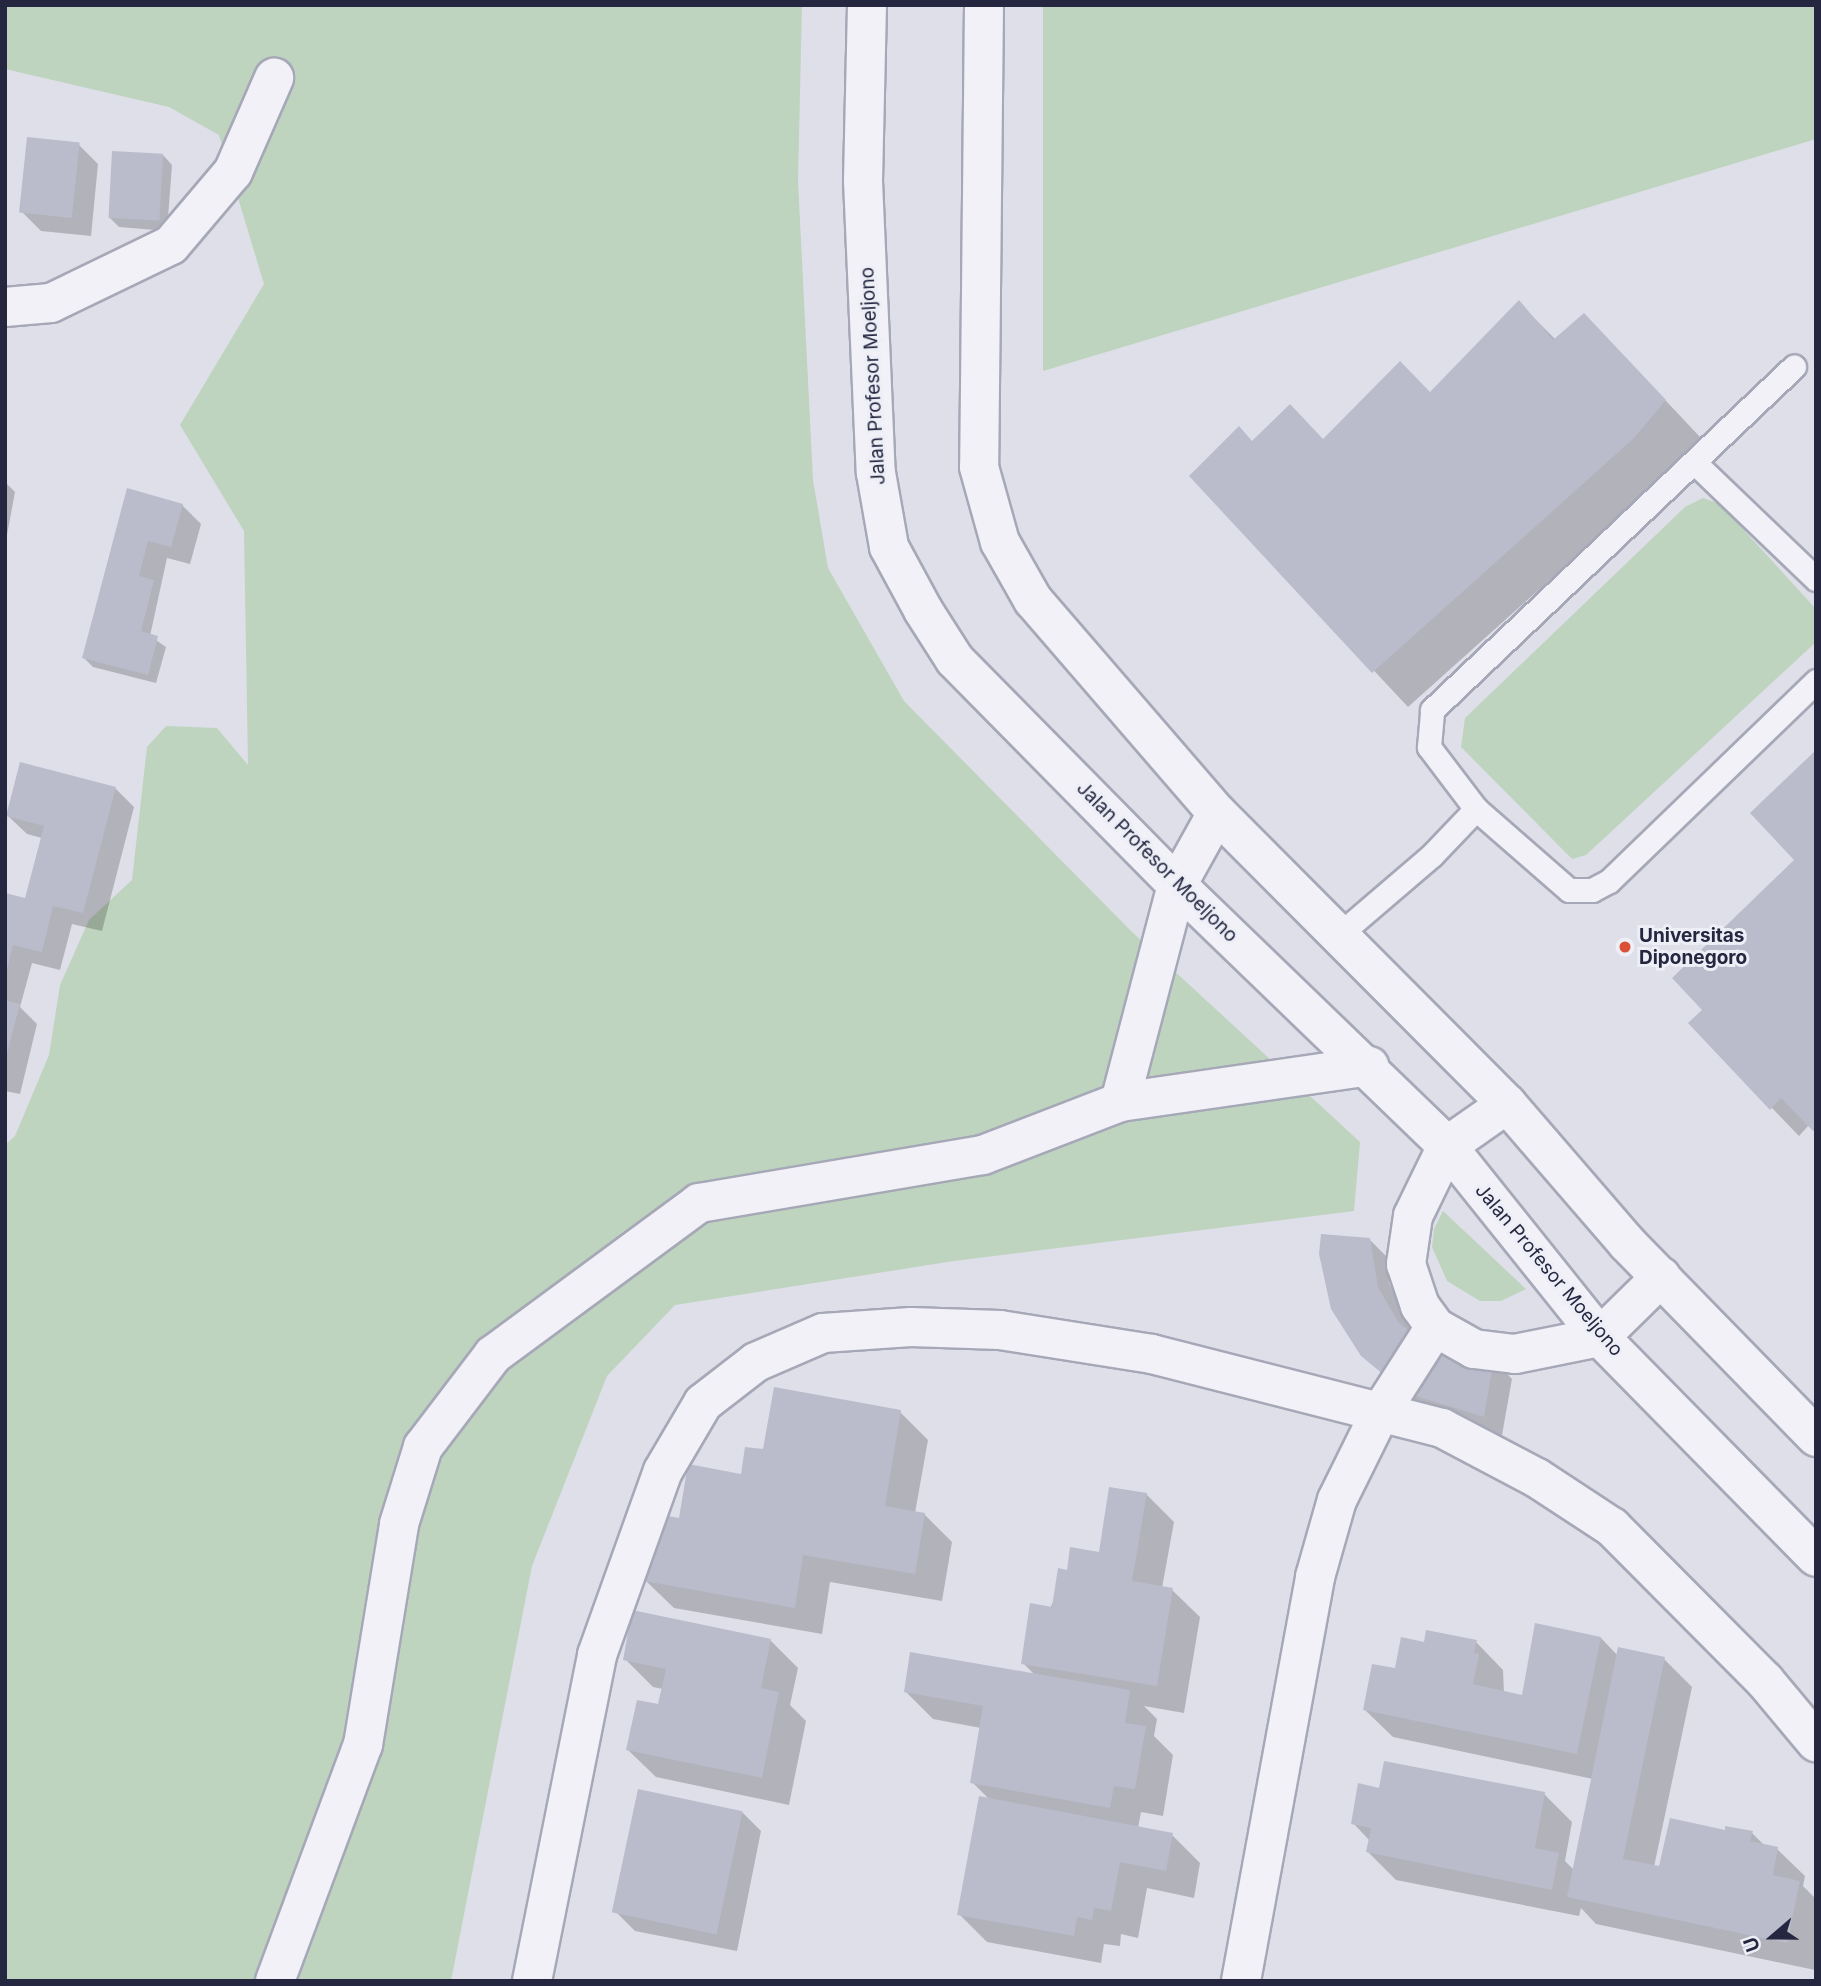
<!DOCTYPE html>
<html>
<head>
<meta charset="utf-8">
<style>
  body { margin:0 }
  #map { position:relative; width:1821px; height:1986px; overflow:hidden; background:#dedfe9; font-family:Inter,sans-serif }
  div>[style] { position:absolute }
  .green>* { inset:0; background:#bed4bf }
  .shadow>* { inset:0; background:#0003 }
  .building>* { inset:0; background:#babccc; transform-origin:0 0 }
  .roads { filter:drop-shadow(2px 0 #a6a8b7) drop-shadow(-2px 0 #a6a8b7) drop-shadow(0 2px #a6a8b7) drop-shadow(0 -2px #a6a8b7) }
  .service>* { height:23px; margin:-11.5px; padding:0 11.5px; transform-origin:11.5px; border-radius:11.5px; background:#f1f1f7 }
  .minor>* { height:38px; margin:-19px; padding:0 19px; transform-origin:19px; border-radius:19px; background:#f1f1f7 }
  .tertiary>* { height:38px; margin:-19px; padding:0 19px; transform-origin:19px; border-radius:19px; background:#f1f1f7 }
  .dots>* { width:19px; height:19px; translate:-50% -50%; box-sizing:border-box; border:4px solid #edeef6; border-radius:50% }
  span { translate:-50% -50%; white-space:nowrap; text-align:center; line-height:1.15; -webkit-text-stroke:6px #edeef6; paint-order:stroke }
  .street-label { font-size:19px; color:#252741 }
  .poi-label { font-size:19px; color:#252741; font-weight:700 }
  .left { translate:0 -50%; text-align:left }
  .frame { position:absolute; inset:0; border:7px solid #252741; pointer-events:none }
  .north { position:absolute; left:1737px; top:1902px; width:70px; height:70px; -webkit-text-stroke:5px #edeef6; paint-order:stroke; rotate:250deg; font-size:19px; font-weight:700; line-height:28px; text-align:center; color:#252741 }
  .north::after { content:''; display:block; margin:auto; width:24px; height:32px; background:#252741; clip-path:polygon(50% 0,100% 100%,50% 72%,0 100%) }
</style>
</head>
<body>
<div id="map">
  <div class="green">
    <i style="clip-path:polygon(5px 5px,802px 5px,798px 181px,813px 480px,828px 568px,904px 701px,1132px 932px,1360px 1142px,1354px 1211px,954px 1261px,675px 1305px,607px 1376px,532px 1566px,451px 1981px,5px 1981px,5px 1145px,15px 1136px,49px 1055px,60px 985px,89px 920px,132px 880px,147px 747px,166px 726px,217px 728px,248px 765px,244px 531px,180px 425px,264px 284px,219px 135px,169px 107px,5px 69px)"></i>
    <i style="clip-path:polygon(1043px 5px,1816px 5px,1816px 139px,1043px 371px)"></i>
    <i style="clip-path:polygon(1703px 498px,1720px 504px,1816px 609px,1816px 642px,1586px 855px,1572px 859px,1461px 747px,1465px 718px,1685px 507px)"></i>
    <i style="clip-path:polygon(1443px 1211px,1526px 1289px,1501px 1301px,1480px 1301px,1447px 1281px,1432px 1247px,1434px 1229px)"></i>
  </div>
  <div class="shadow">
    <i style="clip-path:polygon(79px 145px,98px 164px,91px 236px,41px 231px,22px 212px)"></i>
    <i style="clip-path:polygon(163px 155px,172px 165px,167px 231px,119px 227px,110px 218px)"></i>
    <i style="clip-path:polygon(1519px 303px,1556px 340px,1619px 351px,1700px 437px,1668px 474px,1408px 707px,1192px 476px,1253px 443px,1324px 440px,1430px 394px)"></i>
    <i style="clip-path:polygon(5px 482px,15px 492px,5px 546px)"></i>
    <i style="clip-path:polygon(129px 490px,182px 505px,201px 524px,190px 564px,167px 558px,150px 636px,166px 647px,156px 683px,93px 667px,84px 658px)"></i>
    <i style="clip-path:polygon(1816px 753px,1816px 1132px,1809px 1125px,1799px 1136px,1690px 1023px,1705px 1010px,1797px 860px)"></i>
    <i style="clip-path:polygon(115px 788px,134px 807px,102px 931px,72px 924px,60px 970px,32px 963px,20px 1007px,37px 1024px,20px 1094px,5px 1091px,5px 895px,26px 900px,42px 838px,27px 834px,8px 816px)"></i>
    <i style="clip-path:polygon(1369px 1239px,1388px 1258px,1389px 1283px,1414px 1336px,1493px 1360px,1512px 1379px,1502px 1435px,1427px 1412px,1362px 1355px)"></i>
    <i style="clip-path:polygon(900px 1412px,928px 1440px,915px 1513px,924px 1514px,952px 1542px,942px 1601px,830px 1582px,822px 1634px,674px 1608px,646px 1581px,681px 1520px,742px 1476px,765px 1451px)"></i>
    <i style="clip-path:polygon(1146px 1494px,1174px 1522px,1162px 1588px,1172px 1590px,1200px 1617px,1184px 1713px,1144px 1706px,1157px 1719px,1154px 1736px,1173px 1755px,1163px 1816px,1141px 1812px,1138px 1828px,1172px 1835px,1200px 1863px,1194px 1898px,1147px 1888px,1138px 1938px,1121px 1934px,1120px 1946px,1104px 1944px,1101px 1963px,987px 1942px,959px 1914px,990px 1800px,972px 1782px,981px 1728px,933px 1719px,906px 1692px,1035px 1675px,1023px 1663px,1068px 1572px,1101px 1554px)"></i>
    <i style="clip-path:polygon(1601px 1638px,1618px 1656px,1664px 1659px,1692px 1687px,1654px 1867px,1661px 1868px,1726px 1833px,1752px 1833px,1765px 1846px,1777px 1849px,1805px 1876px,1803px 1886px,1816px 1899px,1815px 1970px,1596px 1924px,1581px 1908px,1579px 1916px,1396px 1880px,1368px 1852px,1370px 1841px,1353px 1823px,1381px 1790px,1544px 1794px,1572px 1822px,1565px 1861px,1574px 1870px,1593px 1779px,1393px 1737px,1365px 1710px,1396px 1670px,1426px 1644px,1476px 1642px,1503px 1670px,1504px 1693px,1523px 1697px)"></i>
    <i style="clip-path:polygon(770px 1640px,798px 1668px,790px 1705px,806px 1721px,789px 1805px,656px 1777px,628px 1750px,660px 1706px,663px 1689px,653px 1687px,625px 1659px)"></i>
    <i style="clip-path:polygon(742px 1812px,761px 1831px,737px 1951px,635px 1931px,616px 1912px)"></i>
  </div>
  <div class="building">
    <i style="left:27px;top:137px;width:53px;height:76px;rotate:6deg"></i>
    <i style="left:112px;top:151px;width:51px;height:67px;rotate:3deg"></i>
    <i style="clip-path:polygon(1519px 300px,1553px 340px,1584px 313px,1666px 400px,1633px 439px,1372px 673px,1189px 476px,1239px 426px,1252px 441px,1290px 404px,1323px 439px,1400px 361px,1430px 392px)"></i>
    <i style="clip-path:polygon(127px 488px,183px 504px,171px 547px,148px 541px,139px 576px,154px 580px,141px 631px,158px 636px,148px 675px,82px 658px)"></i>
    <i style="clip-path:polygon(1816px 750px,1816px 1129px,1813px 1131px,1781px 1098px,1770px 1110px,1688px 1023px,1702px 1010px,1672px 978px,1794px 860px,1750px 813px)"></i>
    <i style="clip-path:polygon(20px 762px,116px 787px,83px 913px,53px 906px,42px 952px,13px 945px,6px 973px,5px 893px,25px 898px,44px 826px,6px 816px)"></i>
    <i style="clip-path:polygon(5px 1000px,20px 1004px,6px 1057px,5px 1057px)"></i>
    <i style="clip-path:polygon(1321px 1234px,1370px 1238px,1378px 1287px,1398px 1322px,1431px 1348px,1494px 1358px,1484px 1417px,1406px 1393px,1361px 1356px,1331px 1309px,1319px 1254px)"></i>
    <i style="clip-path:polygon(774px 1387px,901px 1410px,885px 1506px,925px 1513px,915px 1574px,803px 1555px,795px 1608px,644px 1581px,656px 1514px,679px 1518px,688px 1464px,741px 1474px,745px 1447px,763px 1449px)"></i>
    <i style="clip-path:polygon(1109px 1487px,1147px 1493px,1132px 1581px,1173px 1588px,1157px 1686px,1021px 1664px,1030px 1603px,1052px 1607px,1058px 1568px,1067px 1570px,1070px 1547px,1099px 1552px)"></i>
    <i style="clip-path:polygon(632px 1610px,771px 1639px,761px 1688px,779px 1692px,762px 1778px,626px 1750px,637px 1700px,658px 1704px,666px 1669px,623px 1660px)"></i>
    <i style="clip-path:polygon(1535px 1623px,1601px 1637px,1577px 1754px,1363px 1710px,1372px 1664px,1395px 1668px,1401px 1637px,1424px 1642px,1426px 1630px,1477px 1640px,1474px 1653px,1479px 1654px,1473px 1684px,1522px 1695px)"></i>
    <i style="clip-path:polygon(1618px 1647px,1665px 1657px,1623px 1859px,1659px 1866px,1670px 1818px,1725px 1830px,1725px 1826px,1753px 1831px,1750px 1841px,1778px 1847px,1773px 1875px,1800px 1881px,1787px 1943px,1567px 1897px)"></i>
    <i style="clip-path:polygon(910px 1652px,1130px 1690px,1125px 1723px,1146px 1726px,1135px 1789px,1114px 1786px,1110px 1808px,970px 1783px,983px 1706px,904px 1692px)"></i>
    <i style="clip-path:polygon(1384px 1761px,1545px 1792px,1535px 1848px,1559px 1853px,1552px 1890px,1366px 1852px,1371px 1828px,1351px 1824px,1358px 1783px,1379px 1788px)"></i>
    <i style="left:638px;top:1789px;width:107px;height:126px;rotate:12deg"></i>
    <i style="clip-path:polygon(979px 1796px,1173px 1833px,1166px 1871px,1120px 1862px,1111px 1911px,1094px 1908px,1092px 1920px,1077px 1917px,1074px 1936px,957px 1915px)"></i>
  </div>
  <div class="roads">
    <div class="service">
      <i style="left:1696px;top:464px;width:166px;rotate:43.8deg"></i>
      <i style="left:1476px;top:809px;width:123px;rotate:41.1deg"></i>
      <i style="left:1569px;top:890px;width:23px"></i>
      <i style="left:1592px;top:890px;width:19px;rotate:-28deg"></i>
      <i style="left:1609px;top:881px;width:288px;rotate:-44deg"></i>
      <i style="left:1341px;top:933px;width:120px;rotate:-40.6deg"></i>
      <i style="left:1432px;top:855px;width:64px;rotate:-46.3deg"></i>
      <i style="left:1476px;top:809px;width:78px;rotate:-127.2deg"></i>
      <i style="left:1429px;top:747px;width:37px;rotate:-85deg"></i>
      <i style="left:1432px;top:710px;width:499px;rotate:-43.5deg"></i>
    </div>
    <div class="minor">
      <i style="left:5px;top:307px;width:46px;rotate:-5deg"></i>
      <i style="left:51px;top:303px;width:133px;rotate:-25.8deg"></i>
      <i style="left:171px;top:245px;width:96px;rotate:-49.7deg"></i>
      <i style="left:233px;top:172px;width:103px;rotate:-66.4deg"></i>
      <i style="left:1120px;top:1102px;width:224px;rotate:-75.3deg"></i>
      <i style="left:1507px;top:1104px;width:73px;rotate:145deg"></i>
      <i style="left:1447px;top:1146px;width:78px;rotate:115.9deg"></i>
      <i style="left:1413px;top:1216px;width:49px;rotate:98.3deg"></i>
      <i style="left:1406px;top:1264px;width:44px;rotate:71.6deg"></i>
      <i style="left:1420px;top:1306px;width:26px;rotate:54deg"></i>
      <i style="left:1435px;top:1327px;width:45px;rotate:29.4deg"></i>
      <i style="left:1474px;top:1349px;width:41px;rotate:7deg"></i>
      <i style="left:1515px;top:1354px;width:87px;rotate:-11.3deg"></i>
      <i style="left:1600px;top:1337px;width:86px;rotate:-44.5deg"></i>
      <i style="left:275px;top:1981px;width:252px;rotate:-69.6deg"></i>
      <i style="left:363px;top:1745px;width:224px;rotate:-80.7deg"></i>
      <i style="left:399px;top:1524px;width:81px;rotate:-72.7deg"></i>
      <i style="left:423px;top:1447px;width:116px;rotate:-52.7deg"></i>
      <i style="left:493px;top:1355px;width:256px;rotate:-36.4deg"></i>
      <i style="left:699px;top:1203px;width:288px;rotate:-9.6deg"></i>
      <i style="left:983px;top:1155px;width:147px;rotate:-21.1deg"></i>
      <i style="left:1120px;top:1102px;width:252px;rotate:-8.2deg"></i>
      <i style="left:532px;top:1981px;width:332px;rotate:-78.7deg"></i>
      <i style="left:597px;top:1655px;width:195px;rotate:-70.3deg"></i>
      <i style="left:663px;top:1471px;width:79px;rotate:-59.5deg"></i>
      <i style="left:703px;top:1403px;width:67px;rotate:-37.7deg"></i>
      <i style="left:756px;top:1362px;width:73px;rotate:-23.4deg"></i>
      <i style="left:823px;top:1333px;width:88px;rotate:-3.9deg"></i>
      <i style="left:911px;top:1327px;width:89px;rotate:1.9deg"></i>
      <i style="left:1000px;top:1330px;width:154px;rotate:9deg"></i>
      <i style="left:1152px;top:1354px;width:299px;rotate:14.3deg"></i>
      <i style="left:1442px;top:1428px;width:107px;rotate:27.8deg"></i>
      <i style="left:1537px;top:1478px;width:90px;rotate:33.2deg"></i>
      <i style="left:1612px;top:1527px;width:217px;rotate:45.2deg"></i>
      <i style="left:1765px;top:1681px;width:80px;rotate:50.1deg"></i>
      <i style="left:1241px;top:1981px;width:411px;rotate:-79.6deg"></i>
      <i style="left:1315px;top:1577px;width:80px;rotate:-74.1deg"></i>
      <i style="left:1337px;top:1500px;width:97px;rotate:-63.7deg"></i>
      <i style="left:1380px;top:1413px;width:102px;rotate:-57.4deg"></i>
    </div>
    <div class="tertiary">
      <i style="left:867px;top:5px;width:176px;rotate:91.3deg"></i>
      <i style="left:863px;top:181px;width:292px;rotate:87.5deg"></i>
      <i style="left:876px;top:473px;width:75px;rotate:80deg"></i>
      <i style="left:889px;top:547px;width:72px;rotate:61.6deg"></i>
      <i style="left:923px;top:610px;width:59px;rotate:57.4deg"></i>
      <i style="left:955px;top:660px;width:316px;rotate:45.4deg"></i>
      <i style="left:1177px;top:885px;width:376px;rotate:44deg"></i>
      <i style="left:1447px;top:1146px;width:245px;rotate:51.3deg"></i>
      <i style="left:1600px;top:1337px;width:308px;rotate:45.5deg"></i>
      <i style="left:984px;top:5px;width:462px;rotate:90.6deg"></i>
      <i style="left:979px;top:467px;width:78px;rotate:74.4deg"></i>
      <i style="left:1000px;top:542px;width:67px;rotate:60.4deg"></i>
      <i style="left:1033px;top:600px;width:281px;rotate:49.2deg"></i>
      <i style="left:1217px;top:813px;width:411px;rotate:45.1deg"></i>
      <i style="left:1507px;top:1104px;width:184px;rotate:49.2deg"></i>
      <i style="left:1627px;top:1243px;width:271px;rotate:45.7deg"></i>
      <i style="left:1177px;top:885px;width:82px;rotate:-60.9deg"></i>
    </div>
  </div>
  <div class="dots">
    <i style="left:1625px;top:947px;background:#db4f36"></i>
  </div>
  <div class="street-label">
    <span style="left:873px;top:376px;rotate:-93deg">Jalan Profesor Moeljono</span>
    <span style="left:1157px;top:862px;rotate:45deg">Jalan Profesor Moeljono</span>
    <span style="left:1549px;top:1270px;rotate:50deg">Jalan Profesor Moeljono</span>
  </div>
  <div class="poi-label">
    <span class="left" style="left:1639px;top:947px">Universitas<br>Diponegoro</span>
  </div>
  <div class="frame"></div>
  <div class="north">U</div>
</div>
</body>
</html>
